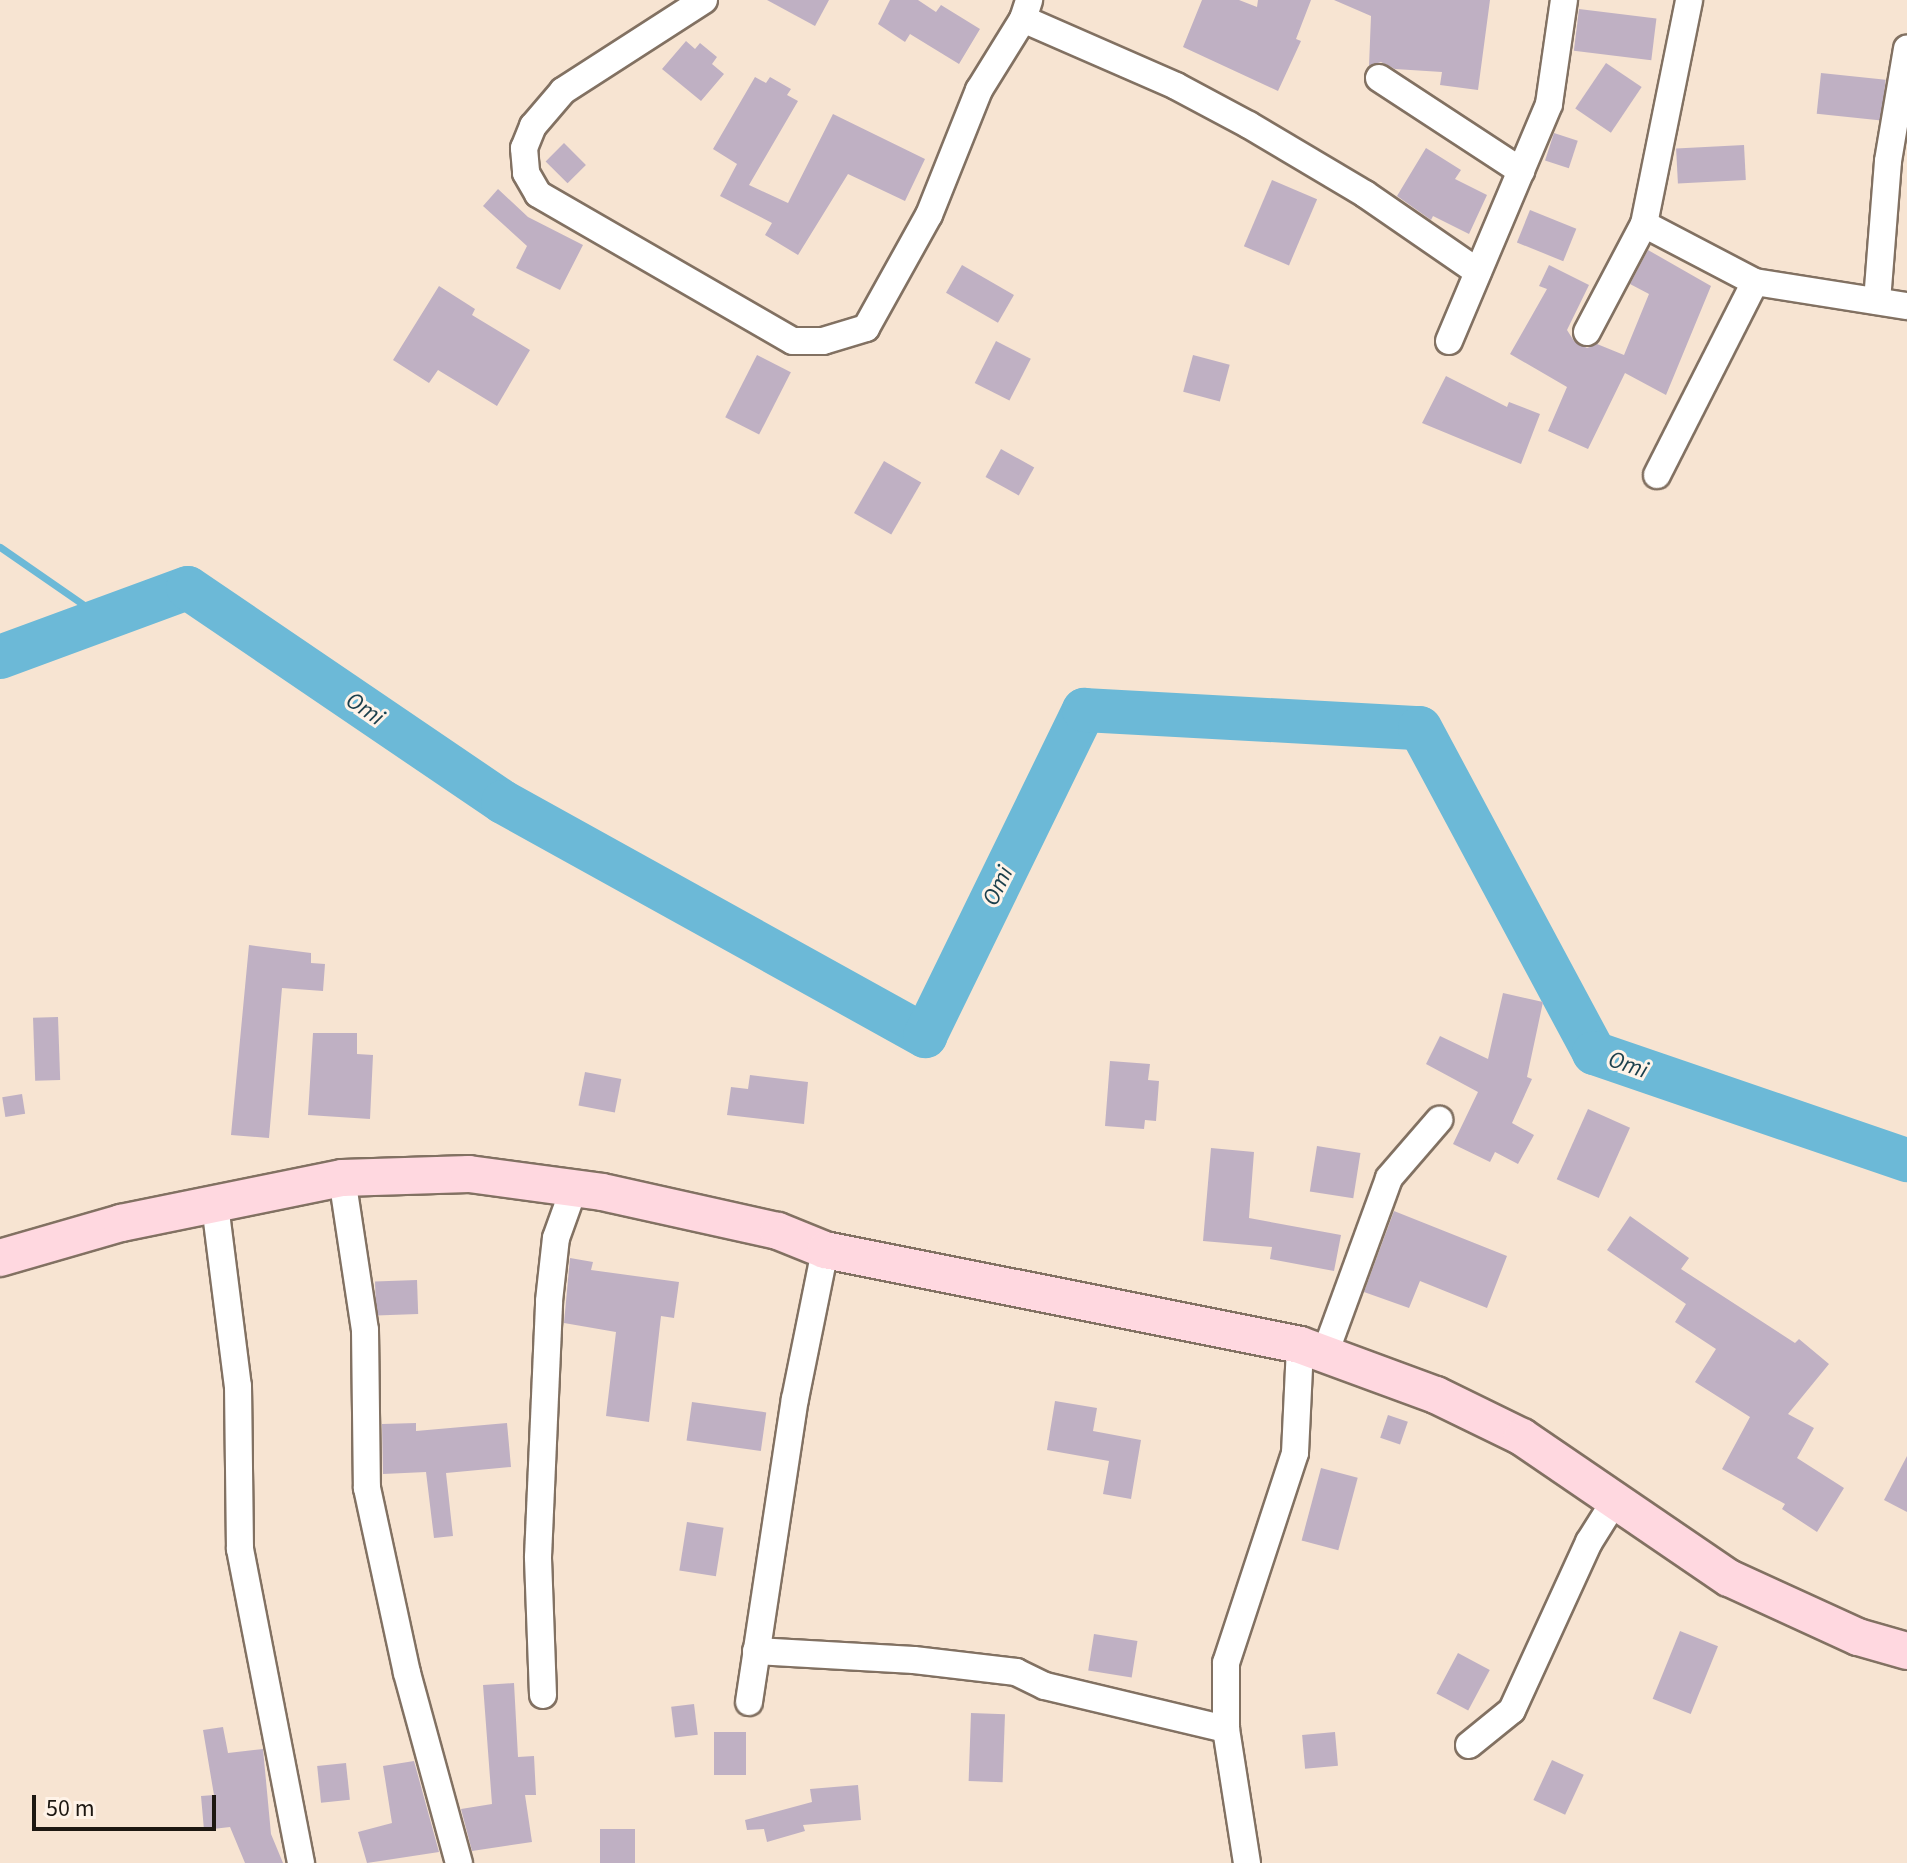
<!DOCTYPE html>
<html>
<head>
<meta charset="utf-8">
<style>
  body { margin:0 }
  #map { position:relative; width:1907px; height:1863px; overflow:hidden; background:#f7e4d2; font-family:"Source Sans 3",sans-serif }
  div>[style] { position:absolute }
  .stream>* { height:7px; margin:-3.5px; padding:0 3.5px; transform-origin:3.5px; border-radius:3.5px; background:#6cb9d7 }
  .river>* { height:44px; margin:-22px; padding:0 22px; transform-origin:22px; border-radius:22px; background:#6cb9d7 }
  .building>* { inset:0; background:#bfb0c3; transform-origin:0 0 }
  .roads { filter:drop-shadow(2px 0 #827162) drop-shadow(-2px 0 #827162) drop-shadow(0 2px #827162) drop-shadow(0 -2px #827162) }
  .street>* { height:26px; margin:-13px; padding:0 13px; transform-origin:13px; border-radius:13px; background:#fff }
  .secondary>* { height:36px; margin:-18px; padding:0 18px; transform-origin:18px; border-radius:18px; background:#ffd8e0 }
  span { translate:-50% -50%; white-space:nowrap; text-align:center; line-height:1.15; -webkit-text-stroke:6px #fff3e8; paint-order:stroke }
  .water-label { font-size:24px; color:#1b3f4c; font-style:italic }
  .scale { position:absolute; left:32px; top:1795px; width:184px; height:36px; box-sizing:border-box; border:4px solid #1d1711; border-top:0; padding-left:10px; font-size:24px; line-height:28px; white-space:nowrap; color:#1d1711; -webkit-text-stroke:6px #fff3e8; paint-order:stroke }
</style>
</head>
<body>
<div id="map">
  <div class="stream">
    <i style="left:0;top:547px;width:126px;rotate:34.7deg"></i>
  </div>
  <div class="river">
    <i style="left:0;top:657px;width:200px;rotate:-20.2deg"></i>
    <i style="left:188px;top:588px;width:381px;rotate:34.2deg"></i>
    <i style="left:503px;top:802px;width:483px;rotate:29deg"></i>
    <i style="left:925px;top:1036px;width:363px;rotate:-64deg"></i>
    <i style="left:1084px;top:710px;width:336px;rotate:3.1deg"></i>
    <i style="left:1420px;top:728px;width:369px;rotate:61.8deg"></i>
    <i style="left:1594px;top:1053px;width:331px;rotate:18.9deg"></i>
  </div>
  <div class="building">
    <i style="clip-path:polygon(767px 0,829px 0,815px 26px)"></i>
    <i style="clip-path:polygon(890px 0,918px 0,936px 12px,941px 5px,980px 29px,959px 64px,910px 34px,905px 42px,878px 24px)"></i>
    <i style="clip-path:polygon(1202px 0,1239px 0,1257px 7px,1258px 0,1311px 0,1296px 39px,1301px 41px,1278px 91px,1183px 47px)"></i>
    <i style="clip-path:polygon(1334px 0,1490px 0,1478px 90px,1440px 85px,1442px 72px,1395px 69px,1381px 62px,1369px 66px,1371px 16px)"></i>
    <i style="left:1579px;top:9px;width:78px;height:42px;rotate:7deg"></i>
    <i style="clip-path:polygon(686px 41px,695px 49px,700px 43px,717px 57px,712px 64px,724px 74px,701px 101px,662px 69px)"></i>
    <i style="left:1606px;top:63px;width:43px;height:55px;rotate:34deg"></i>
    <i style="left:1821px;top:73px;width:65px;height:41px;rotate:6deg"></i>
    <i style="clip-path:polygon(755px 77px,766px 83px,770px 77px,791px 89px,787px 95px,798px 101px,749px 185px,788px 203px,833px 114px,925px 159px,905px 201px,848px 174px,798px 255px,765px 235px,772px 223px,720px 196px,737px 164px,713px 149px)"></i>
    <i style="left:1554px;top:133px;width:25px;height:29px;rotate:18deg"></i>
    <i style="left:564px;top:143px;width:31px;height:26px;rotate:45deg"></i>
    <i style="left:1744px;top:145px;width:35px;height:68px;rotate:87deg"></i>
    <i style="clip-path:polygon(1426px 148px,1461px 170px,1455px 179px,1487px 195px,1469px 234px,1433px 216px,1431px 220px,1397px 196px)"></i>
    <i style="left:1272px;top:180px;width:49px;height:72px;rotate:23deg"></i>
    <i style="clip-path:polygon(498px 189px,528px 217px,583px 245px,560px 290px,516px 268px,527px 246px,483px 206px)"></i>
    <i style="left:1530px;top:210px;width:50px;height:35px;rotate:22deg"></i>
    <i style="clip-path:polygon(1648px 250px,1711px 286px,1666px 395px,1625px 373px,1588px 449px,1548px 431px,1567px 387px,1510px 354px,1547px 289px,1539px 286px,1549px 265px,1589px 285px,1567px 330px,1574px 341px,1587px 348px,1597px 344px,1624px 355px,1649px 294px,1630px 284px)"></i>
    <i style="left:962px;top:265px;width:60px;height:32px;rotate:30deg"></i>
    <i style="clip-path:polygon(439px 286px,475px 309px,472px 315px,530px 350px,497px 406px,438px 370px,429px 383px,393px 360px)"></i>
    <i style="left:996px;top:341px;width:39px;height:47px;rotate:27deg"></i>
    <i style="left:757px;top:355px;width:38px;height:70px;rotate:27deg"></i>
    <i style="left:1193px;top:355px;width:38px;height:38px;rotate:15deg"></i>
    <i style="clip-path:polygon(1446px 376px,1507px 407px,1509px 402px,1540px 414px,1521px 464px,1422px 423px)"></i>
    <i style="left:1001px;top:449px;width:38px;height:32px;rotate:29deg"></i>
    <i style="left:884px;top:461px;width:43px;height:60px;rotate:30deg"></i>
    <i style="clip-path:polygon(249px 945px,311px 953px,311px 963px,325px 964px,323px 991px,282px 988px,269px 1138px,231px 1135px)"></i>
    <i style="clip-path:polygon(1503px 993px,1543px 1002px,1527px 1077px,1532px 1079px,1512px 1123px,1534px 1135px,1518px 1164px,1495px 1152px,1490px 1162px,1453px 1144px,1478px 1092px,1426px 1064px,1440px 1036px,1488px 1059px)"></i>
    <i style="left:58px;top:1017px;width:63px;height:25px;rotate:88deg"></i>
    <i style="clip-path:polygon(313px 1033px,357px 1033px,357px 1054px,373px 1055px,370px 1119px,308px 1115px)"></i>
    <i style="clip-path:polygon(1110px 1061px,1150px 1064px,1148px 1080px,1159px 1081px,1156px 1121px,1145px 1120px,1144px 1129px,1105px 1126px)"></i>
    <i style="left:585px;top:1072px;width:37px;height:34px;rotate:11deg"></i>
    <i style="clip-path:polygon(750px 1075px,808px 1082px,804px 1124px,727px 1115px,731px 1087px,748px 1089px)"></i>
    <i style="left:22px;top:1094px;width:20px;height:20px;rotate:81deg"></i>
    <i style="left:1588px;top:1109px;width:46px;height:77px;rotate:24deg"></i>
    <i style="left:1317px;top:1146px;width:44px;height:46px;rotate:9deg"></i>
    <i style="clip-path:polygon(1211px 1148px,1254px 1152px,1249px 1218px,1341px 1235px,1334px 1271px,1270px 1259px,1272px 1247px,1203px 1241px)"></i>
    <i style="clip-path:polygon(1394px 1211px,1507px 1256px,1487px 1308px,1420px 1281px,1409px 1308px,1364px 1292px)"></i>
    <i style="clip-path:polygon(1630px 1216px,1689px 1258px,1681px 1269px,1795px 1343px,1799px 1339px,1829px 1364px,1788px 1414px,1814px 1428px,1797px 1458px,1844px 1488px,1817px 1532px,1782px 1509px,1785px 1504px,1722px 1469px,1750px 1417px,1695px 1382px,1716px 1349px,1675px 1322px,1686px 1304px,1607px 1250px)"></i>
    <i style="clip-path:polygon(570px 1258px,593px 1262px,591px 1270px,679px 1282px,674px 1318px,661px 1316px,649px 1422px,606px 1416px,616px 1332px,564px 1323px)"></i>
    <i style="left:417px;top:1280px;width:34px;height:42px;rotate:88deg"></i>
    <i style="clip-path:polygon(1055px 1401px,1097px 1408px,1093px 1431px,1141px 1440px,1131px 1499px,1103px 1494px,1109px 1461px,1047px 1450px)"></i>
    <i style="left:692px;top:1402px;width:75px;height:39px;rotate:8deg"></i>
    <i style="left:1388px;top:1415px;width:21px;height:24px;rotate:19deg"></i>
    <i style="clip-path:polygon(416px 1423px,416px 1431px,507px 1423px,511px 1467px,446px 1473px,453px 1536px,434px 1538px,426px 1472px,383px 1474px,382px 1424px)"></i>
    <i style="clip-path:polygon(1907px 1456px,1907px 1512px,1884px 1500px)"></i>
    <i style="left:1321px;top:1468px;width:38px;height:75px;rotate:15deg"></i>
    <i style="left:687px;top:1522px;width:37px;height:49px;rotate:9deg"></i>
    <i style="left:1680px;top:1631px;width:41px;height:73px;rotate:22deg"></i>
    <i style="left:1094px;top:1634px;width:44px;height:37px;rotate:9deg"></i>
    <i style="left:1458px;top:1653px;width:36px;height:46px;rotate:28deg"></i>
    <i style="clip-path:polygon(514px 1683px,518px 1757px,534px 1756px,536px 1795px,525px 1795px,532px 1842px,472px 1851px,461px 1809px,492px 1804px,483px 1685px)"></i>
    <i style="left:694px;top:1704px;width:31px;height:23px;rotate:83deg"></i>
    <i style="left:971px;top:1713px;width:34px;height:68px;rotate:2deg"></i>
    <i style="clip-path:polygon(223px 1727px,228px 1753px,263px 1749px,271px 1834px,283px 1863px,245px 1863px,230px 1827px,204px 1830px,201px 1796px,214px 1795px,203px 1730px)"></i>
    <i style="left:714px;top:1732px;width:32px;height:43px"></i>
    <i style="left:1335px;top:1732px;width:34px;height:33px;rotate:85deg"></i>
    <i style="left:1552px;top:1760px;width:35px;height:44px;rotate:25deg"></i>
    <i style="clip-path:polygon(414px 1761px,439px 1852px,367px 1863px,358px 1832px,392px 1823px,383px 1766px)"></i>
    <i style="left:346px;top:1763px;width:37px;height:29px;rotate:84deg"></i>
    <i style="clip-path:polygon(858px 1785px,861px 1820px,803px 1825px,805px 1831px,767px 1842px,764px 1829px,747px 1830px,745px 1820px,812px 1802px,810px 1789px)"></i>
    <i style="left:600px;top:1829px;width:35px;height:34px"></i>
  </div>
  <div class="roads">
    <div class="street">
      <i style="left:704px;top:0;width:168px;rotate:147.2deg"></i>
      <i style="left:563px;top:91px;width:46px;rotate:130.6deg"></i>
      <i style="left:533px;top:126px;width:24px;rotate:112deg"></i>
      <i style="left:524px;top:148px;width:25px;rotate:85deg"></i>
      <i style="left:526px;top:173px;width:24px;rotate:60deg"></i>
      <i style="left:538px;top:194px;width:294px;rotate:30deg"></i>
      <i style="left:793px;top:341px;width:30px"></i>
      <i style="left:823px;top:341px;width:45px;rotate:-16.8deg"></i>
      <i style="left:866px;top:328px;width:129px;rotate:-60.9deg"></i>
      <i style="left:929px;top:215px;width:135px;rotate:-68.2deg"></i>
      <i style="left:979px;top:90px;width:84px;rotate:-58.2deg"></i>
      <i style="left:1023px;top:19px;width:20px;rotate:-72deg"></i>
      <i style="left:1023px;top:19px;width:167px;rotate:23.6deg"></i>
      <i style="left:1176px;top:86px;width:83px;rotate:28.1deg"></i>
      <i style="left:1249px;top:125px;width:135px;rotate:30.7deg"></i>
      <i style="left:1365px;top:194px;width:137px;rotate:34.6deg"></i>
      <i style="left:1379px;top:78px;width:170px;rotate:33.2deg"></i>
      <i style="left:1644px;top:224px;width:125px;rotate:27.6deg"></i>
      <i style="left:1755px;top:282px;width:154px;rotate:9deg"></i>
      <i style="left:1877px;top:301px;width:140px;rotate:-85.5deg"></i>
      <i style="left:1888px;top:161px;width:114px;rotate:-80.4deg"></i>
      <i style="left:1587px;top:332px;width:122px;rotate:-62.2deg"></i>
      <i style="left:1644px;top:224px;width:228px;rotate:-78.6deg"></i>
      <i style="left:1449px;top:341px;width:257px;rotate:-67.1deg"></i>
      <i style="left:1549px;top:104px;width:105px;rotate:-81.8deg"></i>
      <i style="left:1657px;top:475px;width:216px;rotate:-63.1deg"></i>
      <i style="left:342px;top:1178px;width:154px;rotate:81.4deg"></i>
      <i style="left:365px;top:1330px;width:158px;rotate:89.3deg"></i>
      <i style="left:367px;top:1488px;width:189px;rotate:77.8deg"></i>
      <i style="left:407px;top:1673px;width:197px;rotate:74.7deg"></i>
      <i style="left:215px;top:1205px;width:182px;rotate:82.8deg"></i>
      <i style="left:238px;top:1386px;width:163px;rotate:89.3deg"></i>
      <i style="left:240px;top:1549px;width:320px;rotate:79deg"></i>
      <i style="left:1324px;top:1356px;width:189px;rotate:-69.9deg"></i>
      <i style="left:1389px;top:1178px;width:77px;rotate:-49.2deg"></i>
      <i style="left:756px;top:1651px;width:158px;rotate:3.3deg"></i>
      <i style="left:914px;top:1660px;width:103px;rotate:6.7deg"></i>
      <i style="left:1016px;top:1672px;width:32px;rotate:26deg"></i>
      <i style="left:1045px;top:1686px;width:186px;rotate:13.4deg"></i>
      <i style="left:543px;top:1695px;width:138px;rotate:-92.1deg"></i>
      <i style="left:538px;top:1557px;width:256px;rotate:-87.5deg"></i>
      <i style="left:549px;top:1301px;width:63px;rotate:-83.7deg"></i>
      <i style="left:556px;top:1238px;width:53px;rotate:-70.2deg"></i>
      <i style="left:749px;top:1702px;width:306px;rotate:-81.4deg"></i>
      <i style="left:795px;top:1399px;width:152px;rotate:-78.6deg"></i>
      <i style="left:1469px;top:1745px;width:55px;rotate:-39.1deg"></i>
      <i style="left:1512px;top:1710px;width:185px;rotate:-65.4deg"></i>
      <i style="left:1589px;top:1542px;width:51px;rotate:-57.9deg"></i>
      <i style="left:1247px;top:1863px;width:136px;rotate:-98.9deg"></i>
      <i style="left:1226px;top:1729px;width:66px;rotate:-90deg"></i>
      <i style="left:1226px;top:1663px;width:221px;rotate:-71.8deg"></i>
      <i style="left:1295px;top:1453px;width:108px;rotate:-87.3deg"></i>
    </div>
    <div class="secondary">
      <i style="left:0;top:1258px;width:126px;rotate:-16.1deg"></i>
      <i style="left:121px;top:1223px;width:226px;rotate:-11.5deg"></i>
      <i style="left:342px;top:1178px;width:127px;rotate:-1.8deg"></i>
      <i style="left:469px;top:1174px;width:134px;rotate:7.7deg"></i>
      <i style="left:602px;top:1192px;width:180px;rotate:12.5deg"></i>
      <i style="left:778px;top:1231px;width:51px;rotate:22deg"></i>
      <i style="left:825px;top:1250px;width:484px;rotate:11.3deg"></i>
      <i style="left:1300px;top:1345px;width:145px;rotate:20.2deg"></i>
      <i style="left:1436px;top:1395px;width:96px;rotate:26deg"></i>
      <i style="left:1522px;top:1437px;width:250px;rotate:34.3deg"></i>
      <i style="left:1729px;top:1578px;width:142px;rotate:24.6deg"></i>
      <i style="left:1858px;top:1637px;width:51px;rotate:15.9deg"></i>
    </div>
  </div>
  <div class="water-label">
    <span style="left:365px;top:709px;rotate:34deg">Omi</span>
    <span style="left:998px;top:886px;rotate:-64deg">Omi</span>
    <span style="left:1628px;top:1065px;rotate:19deg">Omi</span>
  </div>
  <div class="scale">50 m</div>
</div>
</body>
</html>
